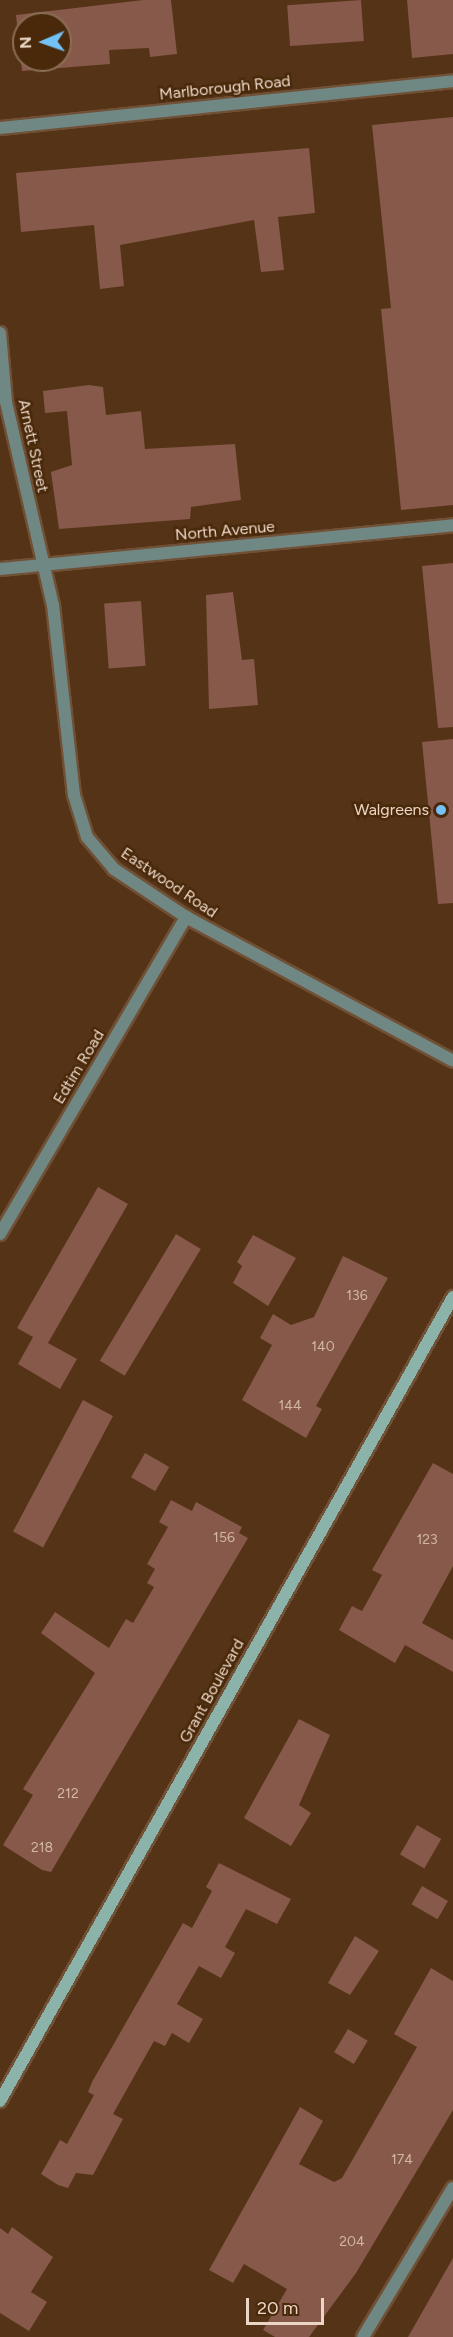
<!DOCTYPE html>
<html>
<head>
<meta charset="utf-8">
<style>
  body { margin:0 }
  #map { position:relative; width:453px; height:2337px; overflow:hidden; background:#553316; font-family:Figtree,sans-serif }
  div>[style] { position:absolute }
  .building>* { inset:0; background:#86594a; transform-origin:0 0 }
  .roads { filter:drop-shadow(2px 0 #705036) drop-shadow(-2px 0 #705036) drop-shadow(0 2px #705036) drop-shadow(0 -2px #705036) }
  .street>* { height:12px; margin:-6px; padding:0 6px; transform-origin:6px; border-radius:6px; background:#708883 }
  .secondary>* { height:12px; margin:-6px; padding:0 6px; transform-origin:6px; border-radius:6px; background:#8cb3aa }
  .dots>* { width:16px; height:16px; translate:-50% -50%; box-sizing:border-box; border:3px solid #49290a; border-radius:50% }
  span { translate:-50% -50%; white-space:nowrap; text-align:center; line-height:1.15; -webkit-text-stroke:5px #49290a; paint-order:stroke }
  .number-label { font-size:14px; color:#d2b7a7 }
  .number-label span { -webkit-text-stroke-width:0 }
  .street-label { font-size:16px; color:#ebd6c6 }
  .poi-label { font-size:16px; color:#ebd6c6 }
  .right { translate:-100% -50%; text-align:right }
  .north { position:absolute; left:12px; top:12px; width:60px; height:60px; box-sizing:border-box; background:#49290a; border:2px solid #8a6e55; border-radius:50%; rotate:268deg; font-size:16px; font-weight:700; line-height:24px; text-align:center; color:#ebd6c6 }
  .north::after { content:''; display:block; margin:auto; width:21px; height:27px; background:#73c1f5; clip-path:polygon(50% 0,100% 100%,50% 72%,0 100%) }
  .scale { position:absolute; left:246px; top:2298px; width:78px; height:27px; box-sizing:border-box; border:3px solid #ebd6c6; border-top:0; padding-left:8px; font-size:18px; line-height:21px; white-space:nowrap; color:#ebd6c6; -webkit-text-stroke:4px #49290a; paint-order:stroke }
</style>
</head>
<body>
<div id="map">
  <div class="building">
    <i style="clip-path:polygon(evenodd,143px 0,171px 0,177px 54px,150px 57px,149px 48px,109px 50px,110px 64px,22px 71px,16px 15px,143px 0,24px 24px,60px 24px,60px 60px,24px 60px,24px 24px)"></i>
    <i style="left:361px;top:0;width:41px;height:74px;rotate:86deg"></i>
    <i style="clip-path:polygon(407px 0,453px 0,453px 54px,412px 58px)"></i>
    <i style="clip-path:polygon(453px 117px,453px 505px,401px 510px,381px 309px,391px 308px,372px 125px)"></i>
    <i style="clip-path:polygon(309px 148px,315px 213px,278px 217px,284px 270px,261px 272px,254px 220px,120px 245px,124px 286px,100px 289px,94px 225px,21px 232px,16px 173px)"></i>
    <i style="clip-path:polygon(89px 385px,103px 387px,106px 415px,141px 411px,145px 449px,235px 444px,241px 500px,191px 507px,190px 519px,59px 529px,51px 472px,72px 465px,67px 411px,45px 413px,43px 391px)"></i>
    <i style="clip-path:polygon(453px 563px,453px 727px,438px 728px,422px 566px)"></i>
    <i style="clip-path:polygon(233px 592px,242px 660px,254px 659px,258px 705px,209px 709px,206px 595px)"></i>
    <i style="left:141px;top:601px;width:65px;height:37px;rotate:86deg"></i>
    <i style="clip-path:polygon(453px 739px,453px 903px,438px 904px,422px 742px)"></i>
    <i style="clip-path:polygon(98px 1187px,128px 1204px,48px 1343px,77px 1359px,60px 1389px,18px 1364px,33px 1337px,17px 1328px)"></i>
    <i style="left:176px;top:1234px;width:29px;height:148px;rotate:31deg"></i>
    <i style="clip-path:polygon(253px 1235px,296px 1258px,268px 1306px,233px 1283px,242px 1266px,237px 1262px)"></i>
    <i style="clip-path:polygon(343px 1256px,388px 1278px,316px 1406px,322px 1409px,306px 1438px,242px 1400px,272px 1345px,260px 1338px,273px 1314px,291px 1325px,314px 1317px)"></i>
    <i style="left:83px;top:1400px;width:34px;height:149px;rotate:28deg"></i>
    <i style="left:145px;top:1453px;width:28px;height:28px;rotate:30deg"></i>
    <i style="clip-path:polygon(433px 1463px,453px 1474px,453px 1566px,422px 1623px,453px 1640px,453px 1672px,405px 1645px,395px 1663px,339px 1630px,352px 1606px,362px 1611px,382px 1575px,372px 1570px)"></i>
    <i style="clip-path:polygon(171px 1500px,192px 1511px,196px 1502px,242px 1527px,239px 1533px,248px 1538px,65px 1848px,51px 1872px,42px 1870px,3px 1845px,33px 1795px,23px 1789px,95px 1673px,41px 1633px,55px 1612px,109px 1648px,126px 1619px,133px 1623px,154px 1587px,147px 1583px,155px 1569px,147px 1564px,168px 1527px,159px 1522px)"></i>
    <i style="clip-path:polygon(299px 1719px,330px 1735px,299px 1805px,311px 1813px,291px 1846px,244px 1818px)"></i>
    <i style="left:417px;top:1825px;width:28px;height:34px;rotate:30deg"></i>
    <i style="clip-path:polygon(219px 1863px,291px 1899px,277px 1924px,246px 1909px,225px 1947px,235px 1953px,221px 1978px,199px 1966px,177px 2004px,203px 2019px,189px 2043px,172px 2033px,165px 2046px,154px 2041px,113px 2114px,123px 2119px,93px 2175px,76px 2173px,68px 2188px,58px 2185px,41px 2174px,60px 2140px,67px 2144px,94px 2095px,88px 2092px,92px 2082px,183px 1923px,192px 1928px,212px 1891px,206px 1887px)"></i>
    <i style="left:422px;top:1886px;width:30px;height:21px;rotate:30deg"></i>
    <i style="clip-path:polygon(355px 1936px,379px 1951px,350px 1995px,328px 1983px)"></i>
    <i style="clip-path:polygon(431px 1968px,453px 1981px,453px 2110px,356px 2273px,309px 2337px,275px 2337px,263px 2330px,287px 2289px,244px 2264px,233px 2283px,209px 2270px,300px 2107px,323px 2121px,299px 2164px,334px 2182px,342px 2178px,417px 2047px,394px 2034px)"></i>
    <i style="left:348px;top:2029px;width:23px;height:27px;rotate:31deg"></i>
    <i style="clip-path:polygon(12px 2227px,53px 2257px,31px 2292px,47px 2302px,29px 2331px,0 2313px,0 2228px,8px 2234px)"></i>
    <i style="clip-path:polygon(453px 2258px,453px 2337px,408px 2337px)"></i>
  </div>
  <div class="roads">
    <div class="street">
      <i style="left:0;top:128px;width:455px;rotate:-5.9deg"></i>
      <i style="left:0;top:333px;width:69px;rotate:85deg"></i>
      <i style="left:6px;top:402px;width:208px;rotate:77deg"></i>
      <i style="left:53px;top:605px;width:191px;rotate:83.7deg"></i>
      <i style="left:74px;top:795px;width:44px;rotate:72.8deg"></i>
      <i style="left:87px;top:837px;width:42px;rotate:49.8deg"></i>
      <i style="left:114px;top:869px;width:87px;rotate:33.7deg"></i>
      <i style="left:186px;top:917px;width:303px;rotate:28.3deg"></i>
      <i style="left:0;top:569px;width:455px;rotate:-5.5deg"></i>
      <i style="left:0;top:1234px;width:368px;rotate:-59.6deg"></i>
      <i style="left:363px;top:2337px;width:174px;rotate:-58.9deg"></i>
    </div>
    <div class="secondary">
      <i style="left:0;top:2101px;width:923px;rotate:-60.6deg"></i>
    </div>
  </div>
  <div class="dots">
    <i style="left:441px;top:810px;background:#73c1f5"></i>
  </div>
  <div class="number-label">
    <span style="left:357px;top:1296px">136</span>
    <span style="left:323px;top:1347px">140</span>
    <span style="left:290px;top:1406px">144</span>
    <span style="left:224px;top:1538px">156</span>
    <span style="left:427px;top:1540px">123</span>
    <span style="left:68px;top:1794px">212</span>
    <span style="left:42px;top:1848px">218</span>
    <span style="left:402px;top:2160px">174</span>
    <span style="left:352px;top:2242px">204</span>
  </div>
  <div class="street-label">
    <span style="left:225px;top:88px;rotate:-6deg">Marlborough Road</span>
    <span style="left:33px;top:446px;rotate:78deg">Arnett Street</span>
    <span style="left:225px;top:531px;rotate:-5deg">North Avenue</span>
    <span style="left:169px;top:883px;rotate:34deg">Eastwood Road</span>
    <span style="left:79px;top:1067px;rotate:-59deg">Edtim Road</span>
    <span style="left:212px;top:1691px;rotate:-61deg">Grant Boulevard</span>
  </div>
  <div class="poi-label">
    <span class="right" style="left:429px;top:810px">Walgreens</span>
  </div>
  <div class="north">N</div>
  <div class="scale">20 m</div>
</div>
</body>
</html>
